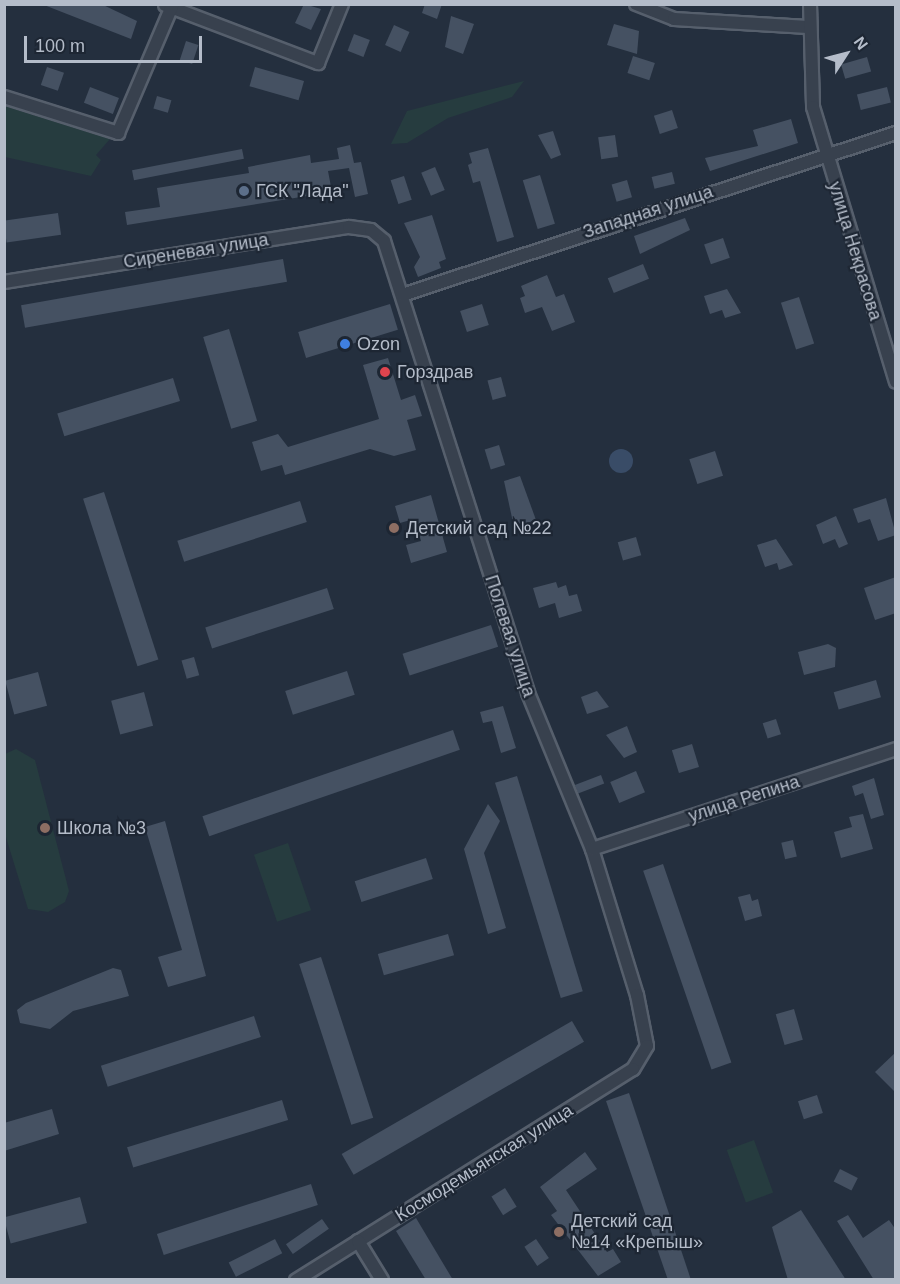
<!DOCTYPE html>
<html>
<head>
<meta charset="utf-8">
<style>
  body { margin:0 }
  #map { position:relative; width:900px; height:1284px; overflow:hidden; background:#242f3e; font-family:Arial,sans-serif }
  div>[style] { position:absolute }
  .green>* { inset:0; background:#263c3f; transform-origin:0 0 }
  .water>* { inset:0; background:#394c67 }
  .round { border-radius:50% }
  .building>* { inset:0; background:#455162; transform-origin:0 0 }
  .roads { filter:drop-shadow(2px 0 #565f6c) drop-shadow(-2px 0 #565f6c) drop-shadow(0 2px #565f6c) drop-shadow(0 -2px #565f6c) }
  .minor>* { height:12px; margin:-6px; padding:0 6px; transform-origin:6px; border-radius:6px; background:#38414e }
  .dots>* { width:16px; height:16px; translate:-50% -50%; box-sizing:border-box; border:3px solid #1d2633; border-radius:50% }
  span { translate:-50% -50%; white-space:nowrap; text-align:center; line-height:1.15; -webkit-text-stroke:4.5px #1d2633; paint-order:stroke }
  .poi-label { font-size:18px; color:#b4bcc9 }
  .left { translate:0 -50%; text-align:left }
  .street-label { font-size:18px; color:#b4bcc9 }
  .frame { position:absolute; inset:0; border:6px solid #b4bcc9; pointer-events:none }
  .north { position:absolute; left:816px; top:24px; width:60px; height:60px; -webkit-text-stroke:4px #1d2633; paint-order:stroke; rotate:54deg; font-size:16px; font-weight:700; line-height:24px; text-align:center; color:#b4bcc9 }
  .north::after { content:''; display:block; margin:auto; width:21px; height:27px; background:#b4bcc9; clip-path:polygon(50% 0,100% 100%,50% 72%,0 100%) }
  .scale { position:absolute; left:24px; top:36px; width:178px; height:27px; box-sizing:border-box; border:3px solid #b4bcc9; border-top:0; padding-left:8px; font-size:18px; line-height:21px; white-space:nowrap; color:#b4bcc9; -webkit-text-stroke:4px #1d2633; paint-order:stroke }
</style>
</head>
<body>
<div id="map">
  <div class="green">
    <i style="clip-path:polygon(524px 81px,512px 97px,448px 118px,407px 143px,391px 144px,407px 111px)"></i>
    <i style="clip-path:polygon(5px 106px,110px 139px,96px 155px,101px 160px,91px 176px,5px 157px)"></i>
    <i style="clip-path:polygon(16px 749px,35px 760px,69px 891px,65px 902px,48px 912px,28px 909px,5px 834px,5px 754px)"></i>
    <i style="left:288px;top:843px;width:71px;height:36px;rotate:71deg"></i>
    <i style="left:754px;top:1140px;width:56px;height:29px;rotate:70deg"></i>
  </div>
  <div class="water">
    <i class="round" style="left:609px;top:449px;width:24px;height:24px"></i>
  </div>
  <div class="building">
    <i style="clip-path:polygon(101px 4px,137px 21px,131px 39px,44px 5px)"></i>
    <i style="clip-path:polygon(304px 4px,321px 9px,311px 30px,295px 23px)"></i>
    <i style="clip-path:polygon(425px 4px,442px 4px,437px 19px,422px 13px)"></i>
    <i style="clip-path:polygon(451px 16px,474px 24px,463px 54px,445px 47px)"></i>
    <i style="clip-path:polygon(614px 24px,639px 31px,637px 54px,607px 45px)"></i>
    <i style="left:394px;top:25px;width:17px;height:22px;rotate:24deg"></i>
    <i style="left:354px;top:34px;width:17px;height:18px;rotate:21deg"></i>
    <i style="left:186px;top:41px;width:13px;height:20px;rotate:18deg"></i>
    <i style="left:633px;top:56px;width:23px;height:18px;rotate:18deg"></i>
    <i style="left:867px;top:57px;width:15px;height:27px;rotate:74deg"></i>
    <i style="left:47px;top:67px;width:18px;height:19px;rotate:19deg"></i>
    <i style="left:255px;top:67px;width:51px;height:20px;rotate:16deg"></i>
    <i style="left:90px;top:87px;width:31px;height:17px;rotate:21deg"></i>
    <i style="left:887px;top:87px;width:16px;height:31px;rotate:76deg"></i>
    <i style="left:157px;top:96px;width:15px;height:13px;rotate:16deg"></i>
    <i style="left:672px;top:110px;width:19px;height:19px;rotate:72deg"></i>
    <i style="clip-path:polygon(791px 119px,798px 143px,710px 171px,705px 158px,758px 146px,753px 130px)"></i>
    <i style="clip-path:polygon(553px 131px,561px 155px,551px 159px,538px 135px)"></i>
    <i style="left:615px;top:135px;width:22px;height:17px;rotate:82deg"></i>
    <i style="clip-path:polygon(350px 145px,354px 163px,361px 162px,368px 194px,355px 197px,349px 168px,328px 171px,332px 192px,127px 225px,125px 212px,160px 207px,157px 188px,249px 173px,248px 167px,310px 155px,311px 163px,339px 159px,337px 148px)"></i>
    <i style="clip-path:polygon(488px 148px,514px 237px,497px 242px,480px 181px,473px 183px,468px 165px,472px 163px,469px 153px)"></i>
    <i style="left:242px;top:149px;width:10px;height:112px;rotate:79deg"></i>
    <i style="left:435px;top:167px;width:25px;height:15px;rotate:67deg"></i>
    <i style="left:672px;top:172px;width:12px;height:21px;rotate:76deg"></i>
    <i style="left:540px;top:175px;width:51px;height:18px;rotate:73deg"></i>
    <i style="left:404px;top:176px;width:25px;height:14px;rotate:72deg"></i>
    <i style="left:627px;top:180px;width:18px;height:16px;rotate:74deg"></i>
    <i style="left:58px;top:213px;width:22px;height:55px;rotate:82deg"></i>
    <i style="clip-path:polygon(432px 215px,446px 259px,439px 262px,441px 268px,418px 277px,414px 267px,420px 257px,404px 223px)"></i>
    <i style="clip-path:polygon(685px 218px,690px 230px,640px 254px,634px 236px)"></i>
    <i style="left:723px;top:238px;width:21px;height:20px;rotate:71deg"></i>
    <i style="left:283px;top:259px;width:23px;height:266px;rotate:80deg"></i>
    <i style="left:643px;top:264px;width:16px;height:38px;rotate:68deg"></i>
    <i style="clip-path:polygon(547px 275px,556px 297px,564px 294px,575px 322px,552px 331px,542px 307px,525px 313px,520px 298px,525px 296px,521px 286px)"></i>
    <i style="clip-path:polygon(727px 289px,741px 313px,725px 318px,722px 310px,710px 314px,704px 296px)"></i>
    <i style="left:799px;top:297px;width:49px;height:19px;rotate:72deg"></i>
    <i style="left:390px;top:304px;width:27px;height:96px;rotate:73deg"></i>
    <i style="left:482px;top:304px;width:22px;height:23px;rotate:72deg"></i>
    <i style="left:229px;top:329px;width:96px;height:27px;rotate:73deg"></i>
    <i style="clip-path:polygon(388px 358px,401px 400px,415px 395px,422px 416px,407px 420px,416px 450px,394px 456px,370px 449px,285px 475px,282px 465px,261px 471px,252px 442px,278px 434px,288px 447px,379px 419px,363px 365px)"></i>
    <i style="left:501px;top:377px;width:20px;height:14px;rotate:75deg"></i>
    <i style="left:173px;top:378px;width:24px;height:121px;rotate:73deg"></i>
    <i style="left:499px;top:445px;width:21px;height:15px;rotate:73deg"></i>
    <i style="left:715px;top:451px;width:26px;height:27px;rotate:72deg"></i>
    <i style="clip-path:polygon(520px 476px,536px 520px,514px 527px,504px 481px)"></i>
    <i style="left:104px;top:492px;width:176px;height:22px;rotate:72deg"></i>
    <i style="clip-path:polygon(431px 495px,447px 552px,411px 563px,406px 545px,421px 541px,414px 519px,400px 523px,395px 506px)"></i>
    <i style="clip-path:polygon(886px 498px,896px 535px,878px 541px,870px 519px,858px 523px,853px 509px)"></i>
    <i style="left:300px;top:501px;width:22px;height:129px;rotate:72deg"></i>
    <i style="clip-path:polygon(836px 516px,848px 544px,839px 548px,835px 539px,823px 544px,816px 525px)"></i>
    <i style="left:636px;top:537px;width:19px;height:19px;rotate:74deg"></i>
    <i style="clip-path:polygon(776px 539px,793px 565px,779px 570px,777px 563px,765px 567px,757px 545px)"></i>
    <i style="clip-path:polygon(896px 577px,896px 613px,875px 620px,864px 588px)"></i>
    <i style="clip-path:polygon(556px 582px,558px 588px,566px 585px,569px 596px,577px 594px,582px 611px,559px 618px,555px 603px,539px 608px,533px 588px)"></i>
    <i style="left:327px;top:588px;width:22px;height:128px;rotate:72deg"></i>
    <i style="left:491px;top:625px;width:23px;height:93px;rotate:72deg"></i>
    <i style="clip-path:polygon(828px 644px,836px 648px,835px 667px,804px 675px,798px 652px)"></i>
    <i style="left:194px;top:657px;width:19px;height:13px;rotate:74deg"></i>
    <i style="left:347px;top:671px;width:25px;height:65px;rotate:72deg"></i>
    <i style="left:38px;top:672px;width:35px;height:34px;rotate:75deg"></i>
    <i style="left:876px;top:680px;width:18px;height:44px;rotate:74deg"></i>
    <i style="clip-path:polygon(597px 691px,609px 707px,587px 714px,581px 697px)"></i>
    <i style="left:144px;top:692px;width:35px;height:34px;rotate:75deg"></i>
    <i style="clip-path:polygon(503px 706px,516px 748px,501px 753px,492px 721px,483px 723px,480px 712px)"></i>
    <i style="left:776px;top:719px;width:16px;height:14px;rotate:72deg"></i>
    <i style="clip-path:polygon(627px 726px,637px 752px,624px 758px,606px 735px)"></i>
    <i style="left:453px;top:730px;width:21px;height:265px;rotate:71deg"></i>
    <i style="left:692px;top:744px;width:24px;height:21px;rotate:73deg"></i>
    <i style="left:636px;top:771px;width:23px;height:28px;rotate:67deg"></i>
    <i style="left:601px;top:775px;width:9px;height:28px;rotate:69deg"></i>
    <i style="left:517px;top:776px;width:225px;height:23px;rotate:73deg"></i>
    <i style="clip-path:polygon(874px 778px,884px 815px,871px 819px,863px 793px,855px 796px,852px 786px)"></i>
    <i style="clip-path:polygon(488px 804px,500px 821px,484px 853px,506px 928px,488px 934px,464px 849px)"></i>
    <i style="clip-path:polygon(863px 814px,873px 849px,841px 858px,834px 832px,852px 827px,849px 817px)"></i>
    <i style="clip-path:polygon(165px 821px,206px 976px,168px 987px,158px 957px,182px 950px,145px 827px)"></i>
    <i style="left:793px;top:840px;width:17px;height:12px;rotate:77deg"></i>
    <i style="left:426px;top:858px;width:22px;height:75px;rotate:72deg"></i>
    <i style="left:663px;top:864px;width:210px;height:21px;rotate:71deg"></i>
    <i style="clip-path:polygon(750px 894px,752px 901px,758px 899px,762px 916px,745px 921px,738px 897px)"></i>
    <i style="left:448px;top:934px;width:22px;height:73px;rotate:74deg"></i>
    <i style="left:321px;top:957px;width:169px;height:23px;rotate:72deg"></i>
    <i style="clip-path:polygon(113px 968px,121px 970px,129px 996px,73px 1011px,50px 1029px,20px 1023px,17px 1010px,26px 1003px)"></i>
    <i style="left:794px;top:1009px;width:32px;height:19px;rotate:74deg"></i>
    <i style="left:254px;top:1016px;width:22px;height:161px;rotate:72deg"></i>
    <i style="left:572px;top:1021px;width:24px;height:266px;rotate:60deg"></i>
    <i style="clip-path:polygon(896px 1052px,896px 1093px,875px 1072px)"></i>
    <i style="clip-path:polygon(629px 1093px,691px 1280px,668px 1280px,606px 1101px)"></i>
    <i style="left:817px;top:1095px;width:19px;height:20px;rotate:72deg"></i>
    <i style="left:282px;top:1100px;width:21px;height:162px;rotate:73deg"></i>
    <i style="clip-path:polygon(52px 1109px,59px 1134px,4px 1151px,4px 1123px)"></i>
    <i style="clip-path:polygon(585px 1152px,597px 1169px,566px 1190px,607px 1252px,613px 1249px,621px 1262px,598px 1276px,551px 1215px,557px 1211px,540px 1187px)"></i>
    <i style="left:840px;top:1169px;width:20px;height:14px;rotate:27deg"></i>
    <i style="left:311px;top:1184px;width:22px;height:162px;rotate:72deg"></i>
    <i style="left:505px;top:1188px;width:22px;height:16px;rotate:58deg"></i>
    <i style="left:80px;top:1197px;width:27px;height:79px;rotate:75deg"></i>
    <i style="clip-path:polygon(801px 1210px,846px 1280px,788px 1280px,772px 1227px)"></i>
    <i style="clip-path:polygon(848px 1215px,863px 1238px,889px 1220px,896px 1230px,896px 1280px,874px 1280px,837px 1221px)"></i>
    <i style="clip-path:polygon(416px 1218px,453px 1280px,426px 1280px,396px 1231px)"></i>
    <i style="left:322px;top:1219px;width:12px;height:44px;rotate:55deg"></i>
    <i style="left:275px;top:1239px;width:16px;height:52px;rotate:63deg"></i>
    <i style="left:536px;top:1239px;width:23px;height:14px;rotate:56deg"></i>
  </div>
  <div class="roads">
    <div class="minor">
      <i style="left:636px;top:4px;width:41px;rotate:21.5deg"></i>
      <i style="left:674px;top:19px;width:134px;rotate:3.4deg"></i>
      <i style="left:810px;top:4px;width:103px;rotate:88.3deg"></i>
      <i style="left:813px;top:107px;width:287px;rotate:73.2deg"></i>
      <i style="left:165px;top:5px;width:164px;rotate:20.8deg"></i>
      <i style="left:318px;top:63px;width:64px;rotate:-67.9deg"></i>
      <i style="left:4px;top:97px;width:120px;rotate:17.5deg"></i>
      <i style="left:118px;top:133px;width:140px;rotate:-66.9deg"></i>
      <i style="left:4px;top:282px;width:349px;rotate:-9.1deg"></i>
      <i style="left:349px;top:227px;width:22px;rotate:8deg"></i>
      <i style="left:371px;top:230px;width:17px;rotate:40deg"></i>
      <i style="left:384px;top:241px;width:474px;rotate:72.3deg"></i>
      <i style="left:528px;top:693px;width:169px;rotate:67.7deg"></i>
      <i style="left:592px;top:849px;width:153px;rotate:72.9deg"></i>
      <i style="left:637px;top:995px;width:52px;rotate:78.9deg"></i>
      <i style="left:647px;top:1046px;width:27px;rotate:121deg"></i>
      <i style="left:633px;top:1069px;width:398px;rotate:147.9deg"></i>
      <i style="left:402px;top:295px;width:520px;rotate:-18.16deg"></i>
      <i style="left:592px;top:849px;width:320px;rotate:-18.2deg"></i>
      <i style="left:358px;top:1241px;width:46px;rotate:58.4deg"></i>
    </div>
  </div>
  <div class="dots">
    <i style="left:244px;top:191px;background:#5c6f8a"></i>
    <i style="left:345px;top:344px;background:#3f7fe0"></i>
    <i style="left:385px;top:372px;background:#e0444e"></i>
    <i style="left:394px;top:528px;background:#8d6e63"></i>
    <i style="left:45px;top:828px;background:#8d6e63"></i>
    <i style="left:559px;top:1232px;background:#8d6e63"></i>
  </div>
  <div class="poi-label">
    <span class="left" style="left:256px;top:191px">ГСК "Лада"</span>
    <span class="left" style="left:357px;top:344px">Ozon</span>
    <span class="left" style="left:397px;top:372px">Горздрав</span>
    <span class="left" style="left:406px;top:528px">Детский сад №22</span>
    <span class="left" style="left:57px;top:828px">Школа №3</span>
    <span class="left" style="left:571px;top:1232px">Детский сад<br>№14 «Крепыш»</span>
  </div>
  <div class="street-label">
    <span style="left:648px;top:212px;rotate:-18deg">Западная улица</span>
    <span style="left:196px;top:251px;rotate:-9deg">Сиреневая улица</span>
    <span style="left:855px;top:251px;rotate:73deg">улица Некрасова</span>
    <span style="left:510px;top:636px;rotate:72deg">Полевая улица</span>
    <span style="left:744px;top:799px;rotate:-18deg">улица Репина</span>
    <span style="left:484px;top:1163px;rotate:-32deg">Космодемьянская улица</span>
  </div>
  <div class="frame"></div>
  <div class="north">N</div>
  <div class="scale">100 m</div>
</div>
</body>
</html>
